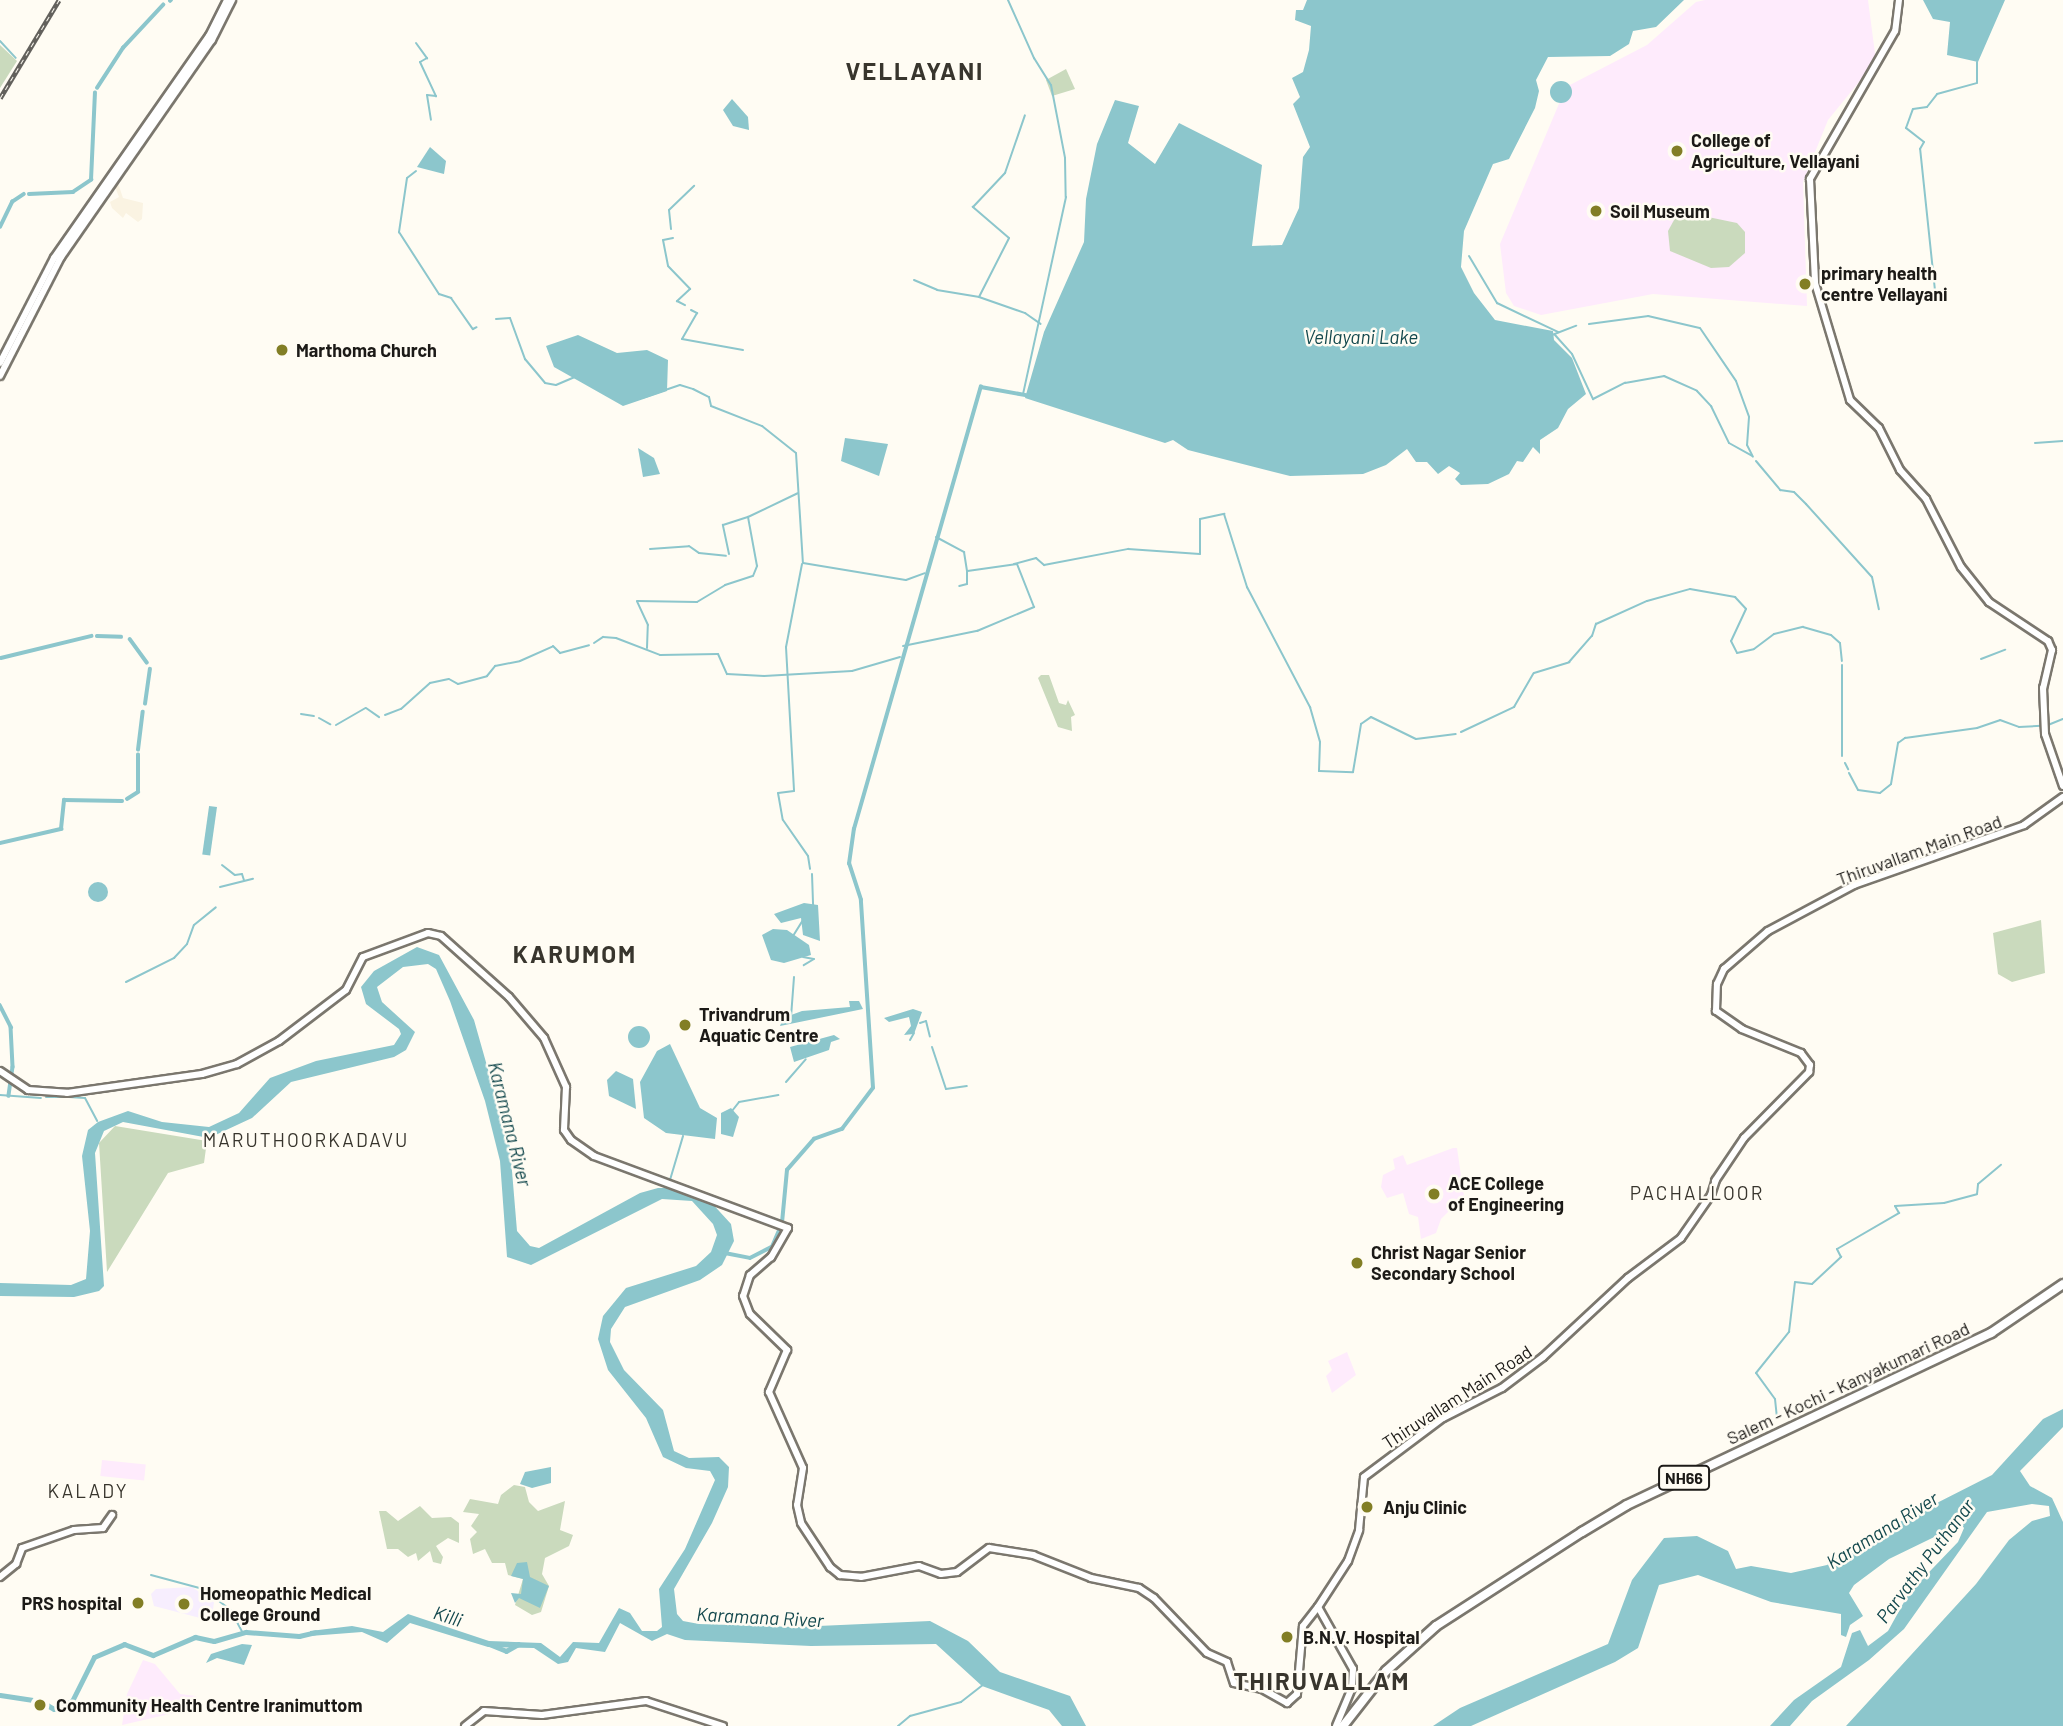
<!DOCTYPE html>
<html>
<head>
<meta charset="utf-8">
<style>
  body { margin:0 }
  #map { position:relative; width:2063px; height:1726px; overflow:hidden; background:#fffcf3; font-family:Barlow,sans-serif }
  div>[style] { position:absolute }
  .built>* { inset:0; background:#faf3e2 }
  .education>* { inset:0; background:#feebfc; transform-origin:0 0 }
  .medical>* { inset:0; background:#f7eefe }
  .green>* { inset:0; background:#cadabd }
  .water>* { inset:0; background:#8cc6cc; transform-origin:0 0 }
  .round { border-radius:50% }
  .stream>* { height:2px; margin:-1px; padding:0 1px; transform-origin:1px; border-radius:1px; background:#8cc6cc }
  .canal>* { height:3.5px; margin:-1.75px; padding:0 1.75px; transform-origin:1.75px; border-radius:1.75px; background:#8cc6cc }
  .river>* { height:5px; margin:-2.5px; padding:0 2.5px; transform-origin:2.5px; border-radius:2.5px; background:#8cc6cc }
  .roads { filter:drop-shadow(2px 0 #7b776e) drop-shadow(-2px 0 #7b776e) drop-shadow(0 2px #7b776e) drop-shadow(0 -2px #7b776e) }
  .major>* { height:6px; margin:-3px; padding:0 3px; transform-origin:3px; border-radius:3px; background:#fff }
  .highway>* { height:8px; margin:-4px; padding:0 4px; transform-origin:4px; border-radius:4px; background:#fff }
  .rail>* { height:4.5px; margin-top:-2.25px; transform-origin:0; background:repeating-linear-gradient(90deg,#fffcf3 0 5px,#63615c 0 10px); box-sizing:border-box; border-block:2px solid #63615c }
  .dots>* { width:19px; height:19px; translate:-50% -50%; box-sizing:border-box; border:4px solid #fffcf3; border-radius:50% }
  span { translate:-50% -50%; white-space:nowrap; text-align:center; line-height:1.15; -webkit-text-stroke:5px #fffcf3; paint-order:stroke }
  .shield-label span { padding:2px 5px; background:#fffcf3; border:2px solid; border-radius:5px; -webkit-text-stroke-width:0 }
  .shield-label { font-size:16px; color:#1c1a17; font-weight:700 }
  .poi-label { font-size:18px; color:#1c1a17; font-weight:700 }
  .left { translate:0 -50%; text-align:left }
  .right { translate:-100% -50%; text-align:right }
  .street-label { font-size:18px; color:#1c1a17 }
  .water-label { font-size:19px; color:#13484d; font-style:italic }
  .neighbourhood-label { font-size:19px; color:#38352d; letter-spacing:2px }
  .district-label { font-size:24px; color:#38352d; font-weight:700; letter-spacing:2px }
</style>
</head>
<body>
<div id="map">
  <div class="built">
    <i style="clip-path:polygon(118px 183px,123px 198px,143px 203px,142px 219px,138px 222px,126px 213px,123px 218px,112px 208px,110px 202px,119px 197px,115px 187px)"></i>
  </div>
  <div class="education">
    <i style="clip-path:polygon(1705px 0,1868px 0,1876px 61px,1828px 120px,1803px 182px,1807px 306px,1653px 294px,1541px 315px,1514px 306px,1506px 293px,1500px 244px,1566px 87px,1647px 45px,1696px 2px)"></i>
    <i style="clip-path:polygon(1453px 1148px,1457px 1148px,1464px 1196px,1441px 1219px,1436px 1233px,1421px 1239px,1418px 1217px,1409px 1214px,1403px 1193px,1387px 1198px,1381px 1187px,1383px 1175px,1395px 1169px,1393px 1159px,1403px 1155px,1407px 1165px)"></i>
    <i style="clip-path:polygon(1347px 1352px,1356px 1375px,1332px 1393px,1326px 1376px,1332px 1370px,1328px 1361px)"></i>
    <i style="left:102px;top:1460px;width:44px;height:16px;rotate:6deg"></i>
    <i style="clip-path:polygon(143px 1660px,155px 1664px,180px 1694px,196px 1696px,200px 1707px,122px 1725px,127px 1694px)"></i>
  </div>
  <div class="medical">
    <i style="clip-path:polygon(192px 1587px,214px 1602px,212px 1616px,200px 1618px,154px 1606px,151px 1594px,156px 1589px)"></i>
  </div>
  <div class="green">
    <i style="clip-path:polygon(0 45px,17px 61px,0 88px)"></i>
    <i style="clip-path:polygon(1066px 69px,1075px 89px,1052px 96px,1046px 80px)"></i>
    <i style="clip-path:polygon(1679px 211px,1737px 223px,1745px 232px,1745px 253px,1729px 267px,1711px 268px,1670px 251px,1668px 231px)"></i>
    <i style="clip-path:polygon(1041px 675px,1049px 675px,1059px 703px,1066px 705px,1068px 700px,1075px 715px,1071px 717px,1072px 731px,1058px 727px,1038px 678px)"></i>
    <i style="clip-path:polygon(2041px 920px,2045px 973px,2012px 982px,1998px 974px,1993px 933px)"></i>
    <i style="clip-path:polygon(115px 1126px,207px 1141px,204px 1163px,168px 1173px,107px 1272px,99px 1143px)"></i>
    <i style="clip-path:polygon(514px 1485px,525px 1487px,529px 1502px,538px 1511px,565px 1501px,560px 1530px,573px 1535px,569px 1546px,545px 1558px,542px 1574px,549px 1586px,541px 1612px,532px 1615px,515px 1605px,523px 1579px,508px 1575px,505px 1563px,492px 1563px,485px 1549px,473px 1554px,470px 1539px,477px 1532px,471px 1526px,479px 1514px,463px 1512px,470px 1499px,498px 1504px,501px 1495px)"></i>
    <i style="clip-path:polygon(420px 1506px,432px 1518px,451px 1517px,459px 1523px,459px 1543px,448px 1538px,436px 1546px,443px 1557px,441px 1564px,433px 1562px,430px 1551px,418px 1561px,416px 1553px,408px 1557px,398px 1549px,387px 1549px,379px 1511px,386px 1511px,398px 1521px)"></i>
  </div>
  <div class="water">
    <i style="clip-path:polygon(1307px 0,1684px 0,1656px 27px,1633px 31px,1629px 44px,1610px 56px,1548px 57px,1536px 80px,1539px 91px,1535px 108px,1509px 159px,1493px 164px,1464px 231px,1461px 267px,1474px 293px,1495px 320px,1553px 331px,1554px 340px,1572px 358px,1586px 394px,1568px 409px,1558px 428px,1540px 440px,1540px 454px,1533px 447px,1523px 462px,1517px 461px,1509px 474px,1488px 484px,1461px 485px,1455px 479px,1460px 473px,1449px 466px,1438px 474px,1427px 462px,1416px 462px,1407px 449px,1386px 465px,1363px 474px,1290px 476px,1188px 450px,1173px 440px,1165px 443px,1025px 398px,1044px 332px,1084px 242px,1086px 199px,1097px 144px,1115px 100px,1139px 106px,1128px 143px,1155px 164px,1179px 123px,1262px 165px,1252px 246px,1282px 245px,1299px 208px,1303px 157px,1310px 147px,1293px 104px,1300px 97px,1292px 78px,1303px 72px,1309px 50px,1311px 26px,1295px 20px,1296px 10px,1303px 10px)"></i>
    <i style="clip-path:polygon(1923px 0,2005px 0,1978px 62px,1947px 55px,1950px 22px,1933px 19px)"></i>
    <i class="round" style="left:1550px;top:81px;width:22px;height:22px"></i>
    <i style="clip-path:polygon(732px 99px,748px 117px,749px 130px,733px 126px,723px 110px)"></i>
    <i style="clip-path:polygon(430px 147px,446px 161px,444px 174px,417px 167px)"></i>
    <i style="clip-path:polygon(578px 335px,617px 353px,647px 350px,668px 360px,667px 391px,623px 406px,554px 367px,546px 346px)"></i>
    <i style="clip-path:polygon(845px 438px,888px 444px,879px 476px,841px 461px)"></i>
    <i style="clip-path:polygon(638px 448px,654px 458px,660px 474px,643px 477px)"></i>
    <i style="left:217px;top:807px;width:49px;height:8px;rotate:98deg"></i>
    <i class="round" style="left:88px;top:882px;width:20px;height:20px"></i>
    <i style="clip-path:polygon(804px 903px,818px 905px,820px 941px,803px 935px,801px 918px,781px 923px,774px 914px)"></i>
    <i style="clip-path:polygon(773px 929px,787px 930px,809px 945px,811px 955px,784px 963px,771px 960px,762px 935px)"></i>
    <i style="clip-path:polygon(417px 947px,439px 955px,474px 1020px,510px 1147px,517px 1231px,530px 1246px,539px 1248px,640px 1193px,658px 1188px,675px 1188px,709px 1200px,731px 1224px,734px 1241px,722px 1265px,700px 1280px,625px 1307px,611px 1329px,610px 1342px,624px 1370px,663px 1410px,674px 1451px,689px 1458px,719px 1457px,729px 1467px,728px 1487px,712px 1523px,674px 1589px,677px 1614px,683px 1621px,699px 1624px,796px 1627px,930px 1621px,968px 1641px,1000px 1672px,1070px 1696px,1086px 1726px,1062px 1726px,1049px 1710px,982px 1686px,936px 1644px,811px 1646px,685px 1640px,667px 1634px,652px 1641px,620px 1623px,605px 1652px,576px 1648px,568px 1662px,558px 1664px,534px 1648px,488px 1647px,410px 1623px,387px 1643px,362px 1632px,310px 1636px,310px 1631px,352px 1626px,383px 1632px,408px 1614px,489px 1641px,541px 1643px,560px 1657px,573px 1642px,599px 1643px,619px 1608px,630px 1613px,642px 1631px,657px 1631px,662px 1627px,659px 1589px,685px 1549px,715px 1480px,710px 1471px,686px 1468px,663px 1457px,646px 1418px,608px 1370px,598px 1339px,603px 1316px,626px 1288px,696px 1266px,711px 1252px,717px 1235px,713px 1224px,692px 1201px,662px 1199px,531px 1265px,507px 1257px,500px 1161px,485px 1101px,450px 1001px,436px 969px,428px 964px,403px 967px,377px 987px,382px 1002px,415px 1032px,406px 1050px,394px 1057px,291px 1082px,252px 1118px,209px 1138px,123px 1122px,104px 1131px,95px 1153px,104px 1286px,99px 1291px,74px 1297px,0 1296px,0 1283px,71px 1285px,86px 1279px,90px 1231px,82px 1156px,88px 1130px,98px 1122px,128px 1111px,162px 1122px,209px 1127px,239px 1113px,270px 1078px,316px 1061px,394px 1045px,401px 1034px,399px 1029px,366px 1004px,361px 987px,374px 971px)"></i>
    <i style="clip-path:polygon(849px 1001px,859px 1001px,863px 1009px,780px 1026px,783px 1018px,802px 1011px,850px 1007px)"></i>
    <i style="clip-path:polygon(913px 1009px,922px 1012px,914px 1034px,904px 1035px,911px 1026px,909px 1017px,889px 1022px,884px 1018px)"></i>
    <i class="round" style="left:628px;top:1026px;width:22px;height:22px"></i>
    <i style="clip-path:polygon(834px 1035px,840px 1039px,831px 1042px,829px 1050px,794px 1062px,790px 1047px)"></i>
    <i style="clip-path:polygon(670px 1044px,700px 1108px,717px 1118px,715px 1139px,666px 1133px,644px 1118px,640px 1082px,657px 1051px)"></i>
    <i style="clip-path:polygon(616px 1071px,633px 1079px,636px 1109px,609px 1096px,607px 1080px)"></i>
    <i style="clip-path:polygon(731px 1108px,739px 1117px,733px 1137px,721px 1134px,721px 1113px)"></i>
    <i style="clip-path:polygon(2063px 1409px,2063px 1427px,2020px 1471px,2030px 1486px,2052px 1498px,2063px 1522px,2063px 1726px,1846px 1726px,1976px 1584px,2009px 1540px,2032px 1521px,2050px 1516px,2049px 1506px,2032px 1504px,1987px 1512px,1904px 1629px,1869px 1660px,1812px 1701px,1790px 1726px,1770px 1726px,1794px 1700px,1841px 1667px,1852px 1633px,1860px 1630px,1868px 1646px,1888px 1631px,1909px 1593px,1958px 1542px,1964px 1528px,1961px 1524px,1889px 1559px,1854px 1585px,1849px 1593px,1863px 1616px,1850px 1625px,1846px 1637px,1841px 1635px,1841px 1614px,1771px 1602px,1698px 1575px,1659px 1585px,1638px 1648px,1615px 1662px,1471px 1726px,1433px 1726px,1460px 1708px,1608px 1644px,1632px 1580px,1664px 1538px,1697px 1536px,1728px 1551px,1736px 1569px,1751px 1566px,1791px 1573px,1827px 1565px,1862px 1541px,1992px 1475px,2043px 1419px)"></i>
    <i style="clip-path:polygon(551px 1467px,551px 1483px,532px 1488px,520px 1484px,525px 1472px)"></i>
    <i style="clip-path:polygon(527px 1562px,530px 1577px,549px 1586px,540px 1608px,519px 1598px,515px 1603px,511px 1593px,521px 1594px,523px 1579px,511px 1576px,517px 1563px)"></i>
    <i style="clip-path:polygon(242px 1644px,252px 1645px,244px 1665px,217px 1658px,206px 1663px,211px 1654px)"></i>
  </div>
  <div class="stream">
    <i style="left:1008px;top:0;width:64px;rotate:65.9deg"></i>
    <i style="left:1034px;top:58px;width:32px;rotate:58deg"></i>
    <i style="left:1051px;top:85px;width:74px;rotate:79.1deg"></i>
    <i style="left:1065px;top:158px;width:39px;rotate:89deg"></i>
    <i style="left:1066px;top:197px;width:202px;rotate:102.3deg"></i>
    <i style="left:0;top:41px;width:23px;rotate:47deg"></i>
    <i style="left:416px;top:43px;width:19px;rotate:54deg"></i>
    <i style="left:427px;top:58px;width:8px;rotate:150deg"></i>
    <i style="left:420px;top:62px;width:38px;rotate:65deg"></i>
    <i style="left:436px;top:96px;width:9px;rotate:-174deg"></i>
    <i style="left:427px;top:95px;width:25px;rotate:81deg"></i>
    <i style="left:416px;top:171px;width:11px;rotate:142deg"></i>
    <i style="left:407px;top:178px;width:55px;rotate:98.4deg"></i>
    <i style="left:399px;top:232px;width:74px;rotate:57.2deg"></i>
    <i style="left:439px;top:294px;width:13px;rotate:18deg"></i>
    <i style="left:451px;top:298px;width:38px;rotate:55deg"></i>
    <i style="left:473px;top:329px;width:4px;rotate:-27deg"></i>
    <i style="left:671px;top:229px;width:19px;rotate:-96deg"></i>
    <i style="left:669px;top:210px;width:35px;rotate:-44deg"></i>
    <i style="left:673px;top:238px;width:10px;rotate:169deg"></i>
    <i style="left:663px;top:240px;width:26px;rotate:79deg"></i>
    <i style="left:668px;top:266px;width:32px;rotate:46deg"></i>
    <i style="left:690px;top:289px;width:18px;rotate:137deg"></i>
    <i style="left:677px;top:301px;width:9px;rotate:27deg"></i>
    <i style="left:1469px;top:256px;width:55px;rotate:59.2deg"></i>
    <i style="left:1497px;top:303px;width:68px;rotate:25.4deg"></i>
    <i style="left:914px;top:280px;width:25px;rotate:23deg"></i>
    <i style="left:937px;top:290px;width:43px;rotate:9.5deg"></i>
    <i style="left:979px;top:297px;width:49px;rotate:19.2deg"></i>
    <i style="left:1025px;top:313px;width:19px;rotate:35deg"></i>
    <i style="left:979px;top:297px;width:66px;rotate:-63deg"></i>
    <i style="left:1009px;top:238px;width:48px;rotate:-139.3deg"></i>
    <i style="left:973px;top:207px;width:47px;rotate:-46.7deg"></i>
    <i style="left:1005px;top:173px;width:61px;rotate:-71deg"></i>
    <i style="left:1936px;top:300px;width:152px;rotate:-96deg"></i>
    <i style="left:1920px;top:149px;width:8px;rotate:-60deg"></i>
    <i style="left:1924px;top:142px;width:23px;rotate:-142deg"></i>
    <i style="left:1906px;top:128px;width:20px;rotate:-70deg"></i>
    <i style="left:1913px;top:109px;width:14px;rotate:-8deg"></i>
    <i style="left:1927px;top:107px;width:16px;rotate:-52deg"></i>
    <i style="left:1937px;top:94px;width:41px;rotate:-15.4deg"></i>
    <i style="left:1977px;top:83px;width:21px;rotate:-90deg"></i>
    <i style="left:691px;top:310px;width:7px;rotate:27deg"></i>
    <i style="left:697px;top:313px;width:30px;rotate:120deg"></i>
    <i style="left:682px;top:339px;width:62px;rotate:10.2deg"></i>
    <i style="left:496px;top:319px;width:14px;rotate:-4deg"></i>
    <i style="left:510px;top:318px;width:44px;rotate:69.9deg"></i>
    <i style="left:525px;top:359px;width:31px;rotate:50deg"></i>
    <i style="left:545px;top:383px;width:11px;rotate:10deg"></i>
    <i style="left:556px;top:385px;width:21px;rotate:-23deg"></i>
    <i style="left:1589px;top:324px;width:60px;rotate:-7.7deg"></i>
    <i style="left:1648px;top:316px;width:53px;rotate:13deg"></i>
    <i style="left:1700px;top:328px;width:64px;rotate:55.8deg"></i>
    <i style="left:1736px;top:381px;width:38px;rotate:70deg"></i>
    <i style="left:1749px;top:417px;width:28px;rotate:94deg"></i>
    <i style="left:1747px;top:445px;width:13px;rotate:63deg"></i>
    <i style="left:1552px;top:335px;width:26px;rotate:-21deg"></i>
    <i style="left:1555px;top:335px;width:25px;rotate:48deg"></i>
    <i style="left:1572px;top:354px;width:50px;rotate:65deg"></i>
    <i style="left:1593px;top:399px;width:36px;rotate:-27deg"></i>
    <i style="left:1625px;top:383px;width:40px;rotate:-10deg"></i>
    <i style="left:1664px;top:376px;width:36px;rotate:24deg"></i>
    <i style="left:1697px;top:391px;width:21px;rotate:47deg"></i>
    <i style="left:1711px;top:406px;width:41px;rotate:64.1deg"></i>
    <i style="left:1729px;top:443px;width:26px;rotate:29deg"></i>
    <i style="left:642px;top:398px;width:40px;rotate:-18.9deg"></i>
    <i style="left:680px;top:385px;width:14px;rotate:17deg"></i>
    <i style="left:693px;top:389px;width:18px;rotate:27deg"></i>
    <i style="left:709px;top:397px;width:9px;rotate:77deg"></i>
    <i style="left:711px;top:406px;width:55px;rotate:21.4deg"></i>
    <i style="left:762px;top:426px;width:43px;rotate:38.5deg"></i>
    <i style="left:796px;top:453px;width:110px;rotate:86.4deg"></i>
    <i style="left:803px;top:563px;width:104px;rotate:9.4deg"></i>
    <i style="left:906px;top:580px;width:20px;rotate:-20deg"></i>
    <i style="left:2035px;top:443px;width:28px;rotate:-4deg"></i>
    <i style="left:1756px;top:461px;width:38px;rotate:50deg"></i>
    <i style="left:1780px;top:490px;width:14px;rotate:8deg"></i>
    <i style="left:1794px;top:492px;width:17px;rotate:45deg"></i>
    <i style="left:1806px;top:504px;width:98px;rotate:47.9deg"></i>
    <i style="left:1872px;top:577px;width:33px;rotate:78deg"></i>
    <i style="left:936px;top:537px;width:32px;rotate:28deg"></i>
    <i style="left:964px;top:552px;width:19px;rotate:81deg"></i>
    <i style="left:650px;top:549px;width:39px;rotate:-4deg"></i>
    <i style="left:689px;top:546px;width:12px;rotate:35deg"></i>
    <i style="left:699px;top:553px;width:27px;rotate:6deg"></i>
    <i style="left:729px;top:554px;width:30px;rotate:-102deg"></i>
    <i style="left:723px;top:525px;width:26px;rotate:-18deg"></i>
    <i style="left:802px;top:564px;width:85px;rotate:100.9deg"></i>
    <i style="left:786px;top:647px;width:144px;rotate:86.8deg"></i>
    <i style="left:794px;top:791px;width:16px;rotate:173deg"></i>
    <i style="left:778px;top:793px;width:27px;rotate:80deg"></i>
    <i style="left:783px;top:820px;width:44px;rotate:55.2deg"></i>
    <i style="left:808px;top:856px;width:13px;rotate:81deg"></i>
    <i style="left:1014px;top:564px;width:23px;rotate:-15deg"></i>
    <i style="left:1036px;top:558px;width:11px;rotate:41deg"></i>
    <i style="left:1044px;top:565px;width:86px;rotate:-10.8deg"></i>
    <i style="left:1128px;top:549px;width:72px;rotate:4deg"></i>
    <i style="left:1200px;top:554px;width:35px;rotate:-90deg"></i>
    <i style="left:1200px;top:519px;width:25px;rotate:-12deg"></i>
    <i style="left:1224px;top:514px;width:77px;rotate:72.5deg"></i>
    <i style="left:1247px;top:587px;width:136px;rotate:62.3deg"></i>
    <i style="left:1310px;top:707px;width:36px;rotate:74deg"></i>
    <i style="left:1320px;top:742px;width:29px;rotate:92deg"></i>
    <i style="left:1319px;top:771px;width:34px;rotate:2deg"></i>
    <i style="left:1353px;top:772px;width:49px;rotate:-80.5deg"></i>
    <i style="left:1361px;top:724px;width:12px;rotate:-35deg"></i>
    <i style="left:1371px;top:717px;width:50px;rotate:26.1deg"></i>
    <i style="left:1416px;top:739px;width:40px;rotate:-7.1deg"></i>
    <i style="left:594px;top:643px;width:11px;rotate:-34deg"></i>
    <i style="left:603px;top:637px;width:13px;rotate:4deg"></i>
    <i style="left:616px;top:638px;width:47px;rotate:21.1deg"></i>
    <i style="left:660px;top:655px;width:58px;rotate:-1deg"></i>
    <i style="left:718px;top:654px;width:22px;rotate:66deg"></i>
    <i style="left:727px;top:674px;width:37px;rotate:3deg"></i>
    <i style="left:764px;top:676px;width:88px;rotate:-3.3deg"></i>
    <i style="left:852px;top:671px;width:50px;rotate:-16.3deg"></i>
    <i style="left:903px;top:646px;width:76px;rotate:-11.5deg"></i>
    <i style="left:977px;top:631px;width:62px;rotate:-22.8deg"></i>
    <i style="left:1034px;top:607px;width:46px;rotate:-111.6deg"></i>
    <i style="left:1017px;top:564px;width:50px;rotate:172deg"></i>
    <i style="left:967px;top:571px;width:13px;rotate:90deg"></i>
    <i style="left:967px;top:584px;width:8px;rotate:166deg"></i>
    <i style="left:647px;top:648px;width:23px;rotate:-88deg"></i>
    <i style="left:648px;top:625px;width:26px;rotate:-115deg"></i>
    <i style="left:637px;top:601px;width:60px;rotate:1deg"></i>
    <i style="left:697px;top:602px;width:33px;rotate:-31deg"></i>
    <i style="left:725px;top:585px;width:29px;rotate:-18deg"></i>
    <i style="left:753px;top:576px;width:11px;rotate:-68deg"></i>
    <i style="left:757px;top:566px;width:50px;rotate:-100.4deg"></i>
    <i style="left:748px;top:517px;width:55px;rotate:-25.6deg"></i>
    <i style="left:1981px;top:659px;width:26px;rotate:-21deg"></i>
    <i style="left:1842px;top:665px;width:91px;rotate:90deg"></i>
    <i style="left:301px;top:714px;width:13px;rotate:9deg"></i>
    <i style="left:385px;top:715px;width:17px;rotate:-21deg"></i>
    <i style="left:401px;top:709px;width:39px;rotate:-42deg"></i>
    <i style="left:430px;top:683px;width:19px;rotate:-12deg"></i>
    <i style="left:449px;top:679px;width:10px;rotate:29deg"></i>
    <i style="left:458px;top:684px;width:30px;rotate:-15deg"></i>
    <i style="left:487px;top:676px;width:13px;rotate:-51deg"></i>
    <i style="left:495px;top:666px;width:25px;rotate:-11deg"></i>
    <i style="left:520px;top:661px;width:36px;rotate:-24deg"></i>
    <i style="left:553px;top:646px;width:10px;rotate:45deg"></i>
    <i style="left:560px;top:653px;width:30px;rotate:-15deg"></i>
    <i style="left:319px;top:718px;width:13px;rotate:29deg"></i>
    <i style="left:336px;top:725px;width:34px;rotate:-30deg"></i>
    <i style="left:366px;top:708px;width:16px;rotate:35deg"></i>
    <i style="left:2048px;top:725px;width:16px;rotate:-22deg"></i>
    <i style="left:1461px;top:732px;width:59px;rotate:-25.3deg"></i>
    <i style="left:1514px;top:707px;width:39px;rotate:-60deg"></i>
    <i style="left:1534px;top:673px;width:37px;rotate:-17deg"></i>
    <i style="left:1569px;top:662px;width:35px;rotate:-49deg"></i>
    <i style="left:1592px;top:636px;width:13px;rotate:-72deg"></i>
    <i style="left:1596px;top:624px;width:56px;rotate:-24.3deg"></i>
    <i style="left:1647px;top:601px;width:45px;rotate:-15.6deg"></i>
    <i style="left:1690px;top:589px;width:46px;rotate:10.1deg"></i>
    <i style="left:1735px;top:597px;width:16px;rotate:47deg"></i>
    <i style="left:1746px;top:609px;width:35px;rotate:115deg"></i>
    <i style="left:1731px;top:641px;width:13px;rotate:63deg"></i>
    <i style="left:1737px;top:653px;width:17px;rotate:-13deg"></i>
    <i style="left:1754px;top:649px;width:25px;rotate:-37deg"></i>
    <i style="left:1774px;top:634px;width:30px;rotate:-14deg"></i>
    <i style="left:1803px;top:627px;width:29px;rotate:16deg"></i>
    <i style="left:1831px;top:635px;width:12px;rotate:42deg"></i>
    <i style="left:1840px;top:643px;width:18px;rotate:84deg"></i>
    <i style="left:1845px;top:763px;width:7px;rotate:63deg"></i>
    <i style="left:1849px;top:773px;width:19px;rotate:62deg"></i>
    <i style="left:1858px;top:790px;width:22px;rotate:8deg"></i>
    <i style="left:1880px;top:793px;width:14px;rotate:-39deg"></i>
    <i style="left:1891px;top:784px;width:42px;rotate:-80.3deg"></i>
    <i style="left:1898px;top:743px;width:9px;rotate:-36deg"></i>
    <i style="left:1905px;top:738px;width:73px;rotate:-7.9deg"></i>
    <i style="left:1977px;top:728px;width:24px;rotate:-19deg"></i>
    <i style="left:2000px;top:720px;width:20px;rotate:20deg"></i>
    <i style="left:2019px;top:727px;width:22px;rotate:-3deg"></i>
    <i style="left:222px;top:865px;width:16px;rotate:38deg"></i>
    <i style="left:235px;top:875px;width:7px;rotate:-8deg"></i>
    <i style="left:242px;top:874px;width:6px;rotate:72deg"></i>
    <i style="left:812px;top:874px;width:31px;rotate:88deg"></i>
    <i style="left:220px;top:887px;width:34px;rotate:-14deg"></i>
    <i style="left:793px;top:936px;width:19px;rotate:-58deg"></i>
    <i style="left:803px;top:957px;width:11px;rotate:10deg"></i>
    <i style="left:814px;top:959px;width:12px;rotate:149deg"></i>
    <i style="left:126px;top:982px;width:54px;rotate:-26.6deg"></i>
    <i style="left:174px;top:958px;width:19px;rotate:-47deg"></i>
    <i style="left:187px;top:944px;width:20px;rotate:-70deg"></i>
    <i style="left:194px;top:925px;width:28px;rotate:-39deg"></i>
    <i style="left:791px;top:1017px;width:40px;rotate:-85.7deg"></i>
    <i style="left:920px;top:1023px;width:6px;rotate:-18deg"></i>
    <i style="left:926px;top:1021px;width:16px;rotate:76deg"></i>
    <i style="left:910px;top:1040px;width:8px;rotate:-60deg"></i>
    <i style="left:932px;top:1047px;width:44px;rotate:71.6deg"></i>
    <i style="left:946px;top:1089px;width:21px;rotate:-8deg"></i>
    <i style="left:786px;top:1082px;width:30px;rotate:-49deg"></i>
    <i style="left:0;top:1095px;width:41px;rotate:4.2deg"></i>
    <i style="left:46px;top:1097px;width:18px"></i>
    <i style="left:69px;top:1097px;width:16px;rotate:4deg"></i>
    <i style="left:85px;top:1098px;width:26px;rotate:62deg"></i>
    <i style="left:732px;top:1111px;width:11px;rotate:-52deg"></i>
    <i style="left:739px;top:1102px;width:40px;rotate:-10deg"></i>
    <i style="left:670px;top:1180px;width:46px;rotate:-73.5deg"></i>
    <i style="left:1777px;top:1418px;width:19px;rotate:-96deg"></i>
    <i style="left:1775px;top:1399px;width:32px;rotate:-126deg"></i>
    <i style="left:1756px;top:1373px;width:53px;rotate:-51.2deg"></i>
    <i style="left:1789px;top:1332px;width:50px;rotate:-83.2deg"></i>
    <i style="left:1795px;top:1282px;width:17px;rotate:7deg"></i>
    <i style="left:1812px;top:1284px;width:40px;rotate:-43deg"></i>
    <i style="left:1841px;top:1257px;width:9px;rotate:-117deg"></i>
    <i style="left:1837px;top:1249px;width:72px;rotate:-30.1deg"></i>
    <i style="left:1899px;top:1213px;width:8px;rotate:-120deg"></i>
    <i style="left:1895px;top:1206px;width:49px;rotate:-3.5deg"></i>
    <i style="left:1944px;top:1203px;width:34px;rotate:-15deg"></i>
    <i style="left:1977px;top:1194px;width:10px;rotate:-84deg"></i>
    <i style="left:1978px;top:1184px;width:30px;rotate:-40deg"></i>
    <i style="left:151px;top:1575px;width:54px;rotate:15.1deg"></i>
    <i style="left:203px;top:1589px;width:34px;rotate:37deg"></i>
    <i style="left:230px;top:1609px;width:27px;rotate:62deg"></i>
    <i style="left:898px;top:1726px;width:16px;rotate:-40deg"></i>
    <i style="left:910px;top:1716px;width:53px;rotate:-15.4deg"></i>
    <i style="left:961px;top:1702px;width:28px;rotate:-38deg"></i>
  </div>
  <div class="canal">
    <i style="left:170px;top:1px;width:1px;rotate:-45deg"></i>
    <i style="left:97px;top:88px;width:48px;rotate:-57deg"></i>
    <i style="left:123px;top:48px;width:59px;rotate:-47.1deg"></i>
    <i style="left:29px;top:194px;width:44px;rotate:-2.6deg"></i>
    <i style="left:73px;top:192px;width:22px;rotate:-34deg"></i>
    <i style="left:91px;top:180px;width:87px;rotate:-87.4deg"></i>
    <i style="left:0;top:227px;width:28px;rotate:-64deg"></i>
    <i style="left:12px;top:202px;width:14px;rotate:-34deg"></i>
    <i style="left:97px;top:636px;width:24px;rotate:2deg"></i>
    <i style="left:130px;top:639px;width:29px;rotate:54deg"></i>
    <i style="left:1px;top:658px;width:93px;rotate:-13.7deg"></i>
    <i style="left:145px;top:704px;width:35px;rotate:-82deg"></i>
    <i style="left:138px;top:750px;width:38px;rotate:-83deg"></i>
    <i style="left:127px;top:799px;width:13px;rotate:-32deg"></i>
    <i style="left:138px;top:792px;width:37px;rotate:-90deg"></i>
    <i style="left:0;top:843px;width:63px;rotate:-12.9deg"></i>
    <i style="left:61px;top:829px;width:29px;rotate:-84deg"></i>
    <i style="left:64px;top:800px;width:58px;rotate:1deg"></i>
    <i style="left:0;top:1005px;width:25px;rotate:63deg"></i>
    <i style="left:11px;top:1027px;width:40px;rotate:87.1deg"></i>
    <i style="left:13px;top:1067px;width:29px;rotate:98deg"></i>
    <i style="left:725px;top:1253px;width:25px;rotate:11deg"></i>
    <i style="left:750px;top:1258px;width:25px;rotate:-27deg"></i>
    <i style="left:772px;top:1247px;width:26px;rotate:-67deg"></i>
    <i style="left:782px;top:1223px;width:53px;rotate:-84.6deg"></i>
    <i style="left:787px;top:1170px;width:41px;rotate:-48.9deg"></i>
    <i style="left:814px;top:1139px;width:30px;rotate:-20deg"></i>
    <i style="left:842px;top:1129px;width:51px;rotate:-52.9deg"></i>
    <i style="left:873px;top:1088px;width:188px;rotate:-93.7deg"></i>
    <i style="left:861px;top:900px;width:38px;rotate:-108deg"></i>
    <i style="left:849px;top:864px;width:35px;rotate:-82deg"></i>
    <i style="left:854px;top:829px;width:460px;rotate:-74deg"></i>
    <i style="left:981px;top:387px;width:51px;rotate:10.2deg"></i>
  </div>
  <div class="river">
    <i style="left:489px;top:1644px;width:18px;rotate:22deg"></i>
    <i style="left:506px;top:1651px;width:14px;rotate:-30deg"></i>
    <i style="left:0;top:1695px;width:40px;rotate:8.5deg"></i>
    <i style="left:40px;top:1701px;width:16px;rotate:30deg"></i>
    <i style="left:54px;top:1709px;width:20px;rotate:-24deg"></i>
    <i style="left:72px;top:1701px;width:49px;rotate:-63.4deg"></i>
    <i style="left:94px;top:1657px;width:33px;rotate:-23deg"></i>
    <i style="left:124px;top:1644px;width:31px;rotate:21deg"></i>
    <i style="left:153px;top:1655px;width:46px;rotate:-23.2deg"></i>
    <i style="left:195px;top:1637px;width:19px;rotate:12deg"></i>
    <i style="left:214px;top:1641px;width:33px;rotate:-16deg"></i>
    <i style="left:246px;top:1632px;width:53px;rotate:4.3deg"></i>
    <i style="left:299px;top:1636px;width:17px;rotate:-13deg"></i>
  </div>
  <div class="roads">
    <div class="major">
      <i style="left:1899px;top:0;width:31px;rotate:97deg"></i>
      <i style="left:1895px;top:31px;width:171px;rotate:119.9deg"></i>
      <i style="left:1810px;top:179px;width:104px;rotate:87.2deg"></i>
      <i style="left:1815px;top:283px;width:122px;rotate:73.3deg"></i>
      <i style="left:1850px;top:400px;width:40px;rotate:44deg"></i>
      <i style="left:1879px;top:428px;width:47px;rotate:63.4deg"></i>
      <i style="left:1900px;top:470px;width:39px;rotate:48deg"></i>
      <i style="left:1926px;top:499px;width:76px;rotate:62.8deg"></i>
      <i style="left:1961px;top:567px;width:45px;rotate:51.3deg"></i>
      <i style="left:1989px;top:602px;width:71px;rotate:33.5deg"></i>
      <i style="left:2048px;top:641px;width:10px;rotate:66deg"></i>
      <i style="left:2052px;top:650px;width:39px;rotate:103deg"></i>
      <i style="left:2043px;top:688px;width:46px;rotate:87.5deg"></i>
      <i style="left:2045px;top:734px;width:55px;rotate:70.9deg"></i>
      <i style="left:0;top:363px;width:118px;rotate:-62.8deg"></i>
      <i style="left:54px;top:258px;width:271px;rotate:-55.1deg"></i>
      <i style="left:209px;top:36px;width:40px;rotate:-63.4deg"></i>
      <i style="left:0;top:376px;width:134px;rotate:-62.9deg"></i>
      <i style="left:61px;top:257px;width:264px;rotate:-55.2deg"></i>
      <i style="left:212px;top:40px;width:45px;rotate:-63.4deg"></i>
      <i style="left:0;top:1071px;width:34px;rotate:34deg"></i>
      <i style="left:28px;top:1090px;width:39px;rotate:4deg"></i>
      <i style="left:67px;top:1093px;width:136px;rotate:-8deg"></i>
      <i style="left:202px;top:1074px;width:36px;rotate:-16deg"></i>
      <i style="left:237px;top:1064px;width:48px;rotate:-28.7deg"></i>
      <i style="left:279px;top:1041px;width:84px;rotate:-37.3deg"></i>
      <i style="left:346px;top:990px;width:37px;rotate:-63deg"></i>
      <i style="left:363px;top:957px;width:69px;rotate:-20.3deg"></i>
      <i style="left:428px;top:933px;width:13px;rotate:13deg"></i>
      <i style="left:441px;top:936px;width:91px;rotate:41.9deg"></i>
      <i style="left:509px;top:997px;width:54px;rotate:49.5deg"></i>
      <i style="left:544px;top:1038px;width:54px;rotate:65.8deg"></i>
      <i style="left:566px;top:1087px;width:43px;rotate:92.7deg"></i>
      <i style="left:564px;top:1130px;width:12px;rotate:55deg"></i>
      <i style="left:571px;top:1140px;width:28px;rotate:35deg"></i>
      <i style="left:594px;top:1156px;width:207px;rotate:20.4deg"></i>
      <i style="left:788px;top:1228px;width:34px;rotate:120deg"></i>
      <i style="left:771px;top:1257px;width:28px;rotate:139deg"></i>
      <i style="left:750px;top:1275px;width:22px;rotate:108deg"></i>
      <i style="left:743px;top:1296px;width:19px;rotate:69deg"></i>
      <i style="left:750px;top:1314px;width:52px;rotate:44.2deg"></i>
      <i style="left:787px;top:1350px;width:46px;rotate:113.2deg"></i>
      <i style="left:769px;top:1392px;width:83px;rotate:65.9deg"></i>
      <i style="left:803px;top:1468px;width:37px;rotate:99deg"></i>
      <i style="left:797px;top:1505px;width:18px;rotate:77deg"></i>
      <i style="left:801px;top:1523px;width:53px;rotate:56.6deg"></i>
      <i style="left:830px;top:1567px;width:13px;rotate:39deg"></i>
      <i style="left:840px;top:1575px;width:21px;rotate:5deg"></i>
      <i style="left:861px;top:1577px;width:59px;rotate:-10.7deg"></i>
      <i style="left:919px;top:1566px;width:23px;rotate:20deg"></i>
      <i style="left:941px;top:1574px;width:16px;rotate:-7deg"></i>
      <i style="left:957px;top:1572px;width:40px;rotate:-37deg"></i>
      <i style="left:989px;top:1548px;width:45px;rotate:9deg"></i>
      <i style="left:1033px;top:1555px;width:62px;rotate:21.6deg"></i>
      <i style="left:1091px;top:1578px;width:49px;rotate:11.8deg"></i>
      <i style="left:1139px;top:1588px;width:18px;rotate:34deg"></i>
      <i style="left:1154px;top:1598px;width:76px;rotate:46.1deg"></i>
      <i style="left:1207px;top:1653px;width:22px;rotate:24deg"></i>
      <i style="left:1227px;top:1662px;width:22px;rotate:72deg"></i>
      <i style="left:1234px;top:1683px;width:29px;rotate:12deg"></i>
      <i style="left:1262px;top:1689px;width:29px;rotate:29deg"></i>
      <i style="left:1287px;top:1703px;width:13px;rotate:-42deg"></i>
      <i style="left:1297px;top:1694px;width:68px;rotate:-85deg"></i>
      <i style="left:1303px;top:1626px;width:24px;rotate:-52deg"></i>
      <i style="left:1715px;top:1181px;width:52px;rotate:-56deg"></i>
      <i style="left:1744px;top:1138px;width:93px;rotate:-45.4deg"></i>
      <i style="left:1809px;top:1072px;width:7px;rotate:-82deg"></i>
      <i style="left:1810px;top:1065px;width:15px;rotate:-127deg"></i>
      <i style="left:1801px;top:1053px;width:64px;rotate:-157.9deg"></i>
      <i style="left:1742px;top:1029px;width:32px;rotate:-145deg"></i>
      <i style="left:1716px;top:1011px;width:27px;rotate:-88deg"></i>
      <i style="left:1717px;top:984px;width:17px;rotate:-65deg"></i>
      <i style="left:1724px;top:969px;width:58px;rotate:-40.8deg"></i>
      <i style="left:1768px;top:931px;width:98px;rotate:-28.1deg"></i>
      <i style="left:1854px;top:885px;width:180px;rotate:-19.4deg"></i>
      <i style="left:2024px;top:825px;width:48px;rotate:-35.7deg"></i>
      <i style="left:0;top:1577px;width:21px;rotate:-39deg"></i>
      <i style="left:16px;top:1564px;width:17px;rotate:-69deg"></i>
      <i style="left:22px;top:1548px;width:55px;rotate:-19.1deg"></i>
      <i style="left:74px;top:1530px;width:29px;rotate:-4deg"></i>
      <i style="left:103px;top:1528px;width:16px;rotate:-55deg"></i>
      <i style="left:465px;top:1726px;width:24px;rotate:-38deg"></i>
      <i style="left:484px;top:1711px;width:58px;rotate:3.9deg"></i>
      <i style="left:542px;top:1715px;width:105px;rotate:-7.7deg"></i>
      <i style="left:646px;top:1701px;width:81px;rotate:18deg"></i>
      <i style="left:1336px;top:1726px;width:41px;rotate:-67.2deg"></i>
      <i style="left:1352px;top:1688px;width:19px;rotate:-87deg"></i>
      <i style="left:1353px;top:1669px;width:71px;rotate:-119.4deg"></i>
      <i style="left:1318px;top:1607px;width:55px;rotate:-56.9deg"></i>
      <i style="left:1348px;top:1561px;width:33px;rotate:-70deg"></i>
      <i style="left:1359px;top:1530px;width:53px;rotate:-84.6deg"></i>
      <i style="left:1364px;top:1477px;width:99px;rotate:-36.8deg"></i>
      <i style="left:1443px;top:1418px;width:66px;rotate:-27deg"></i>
      <i style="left:1502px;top:1388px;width:51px;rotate:-37.1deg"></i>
      <i style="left:1543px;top:1357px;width:116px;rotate:-42.9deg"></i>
      <i style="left:1628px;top:1278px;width:66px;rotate:-37deg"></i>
      <i style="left:1681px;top:1238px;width:52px;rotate:-55.1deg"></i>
      <i style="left:1711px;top:1195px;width:16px;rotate:-72deg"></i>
    </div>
    <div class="highway">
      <i style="left:1343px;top:1726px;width:70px;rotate:-52deg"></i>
      <i style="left:1386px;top:1671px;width:67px;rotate:-42deg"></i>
      <i style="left:1436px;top:1626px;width:174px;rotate:-32.8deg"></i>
      <i style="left:1582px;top:1532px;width:52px;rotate:-31deg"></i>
      <i style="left:1627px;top:1505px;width:403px;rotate:-25.3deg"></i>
      <i style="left:1991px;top:1333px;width:87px;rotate:-34.2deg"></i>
    </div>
  </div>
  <div class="rail">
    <i style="left:0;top:98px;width:114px;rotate:-59deg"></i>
  </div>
  <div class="dots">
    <i style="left:1677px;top:151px;background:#827e25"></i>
    <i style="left:1596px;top:211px;background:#827e25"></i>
    <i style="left:1805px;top:284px;background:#827e25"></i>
    <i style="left:282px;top:350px;background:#827e25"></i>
    <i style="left:685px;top:1025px;background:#827e25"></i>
    <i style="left:1434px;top:1194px;background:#827e25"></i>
    <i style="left:1357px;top:1263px;background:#827e25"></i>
    <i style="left:1367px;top:1507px;background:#827e25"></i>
    <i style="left:138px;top:1603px;background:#827e25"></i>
    <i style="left:184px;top:1604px;background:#827e25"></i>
    <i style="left:1287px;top:1637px;background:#827e25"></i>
    <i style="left:40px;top:1705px;background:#827e25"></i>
  </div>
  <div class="shield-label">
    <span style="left:1684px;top:1478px">NH66</span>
  </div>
  <div class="poi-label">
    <span class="left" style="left:1691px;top:151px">College of<br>Agriculture, Vellayani</span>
    <span class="left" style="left:1610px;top:211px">Soil Museum</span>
    <span class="left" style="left:1821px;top:284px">primary health<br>centre Vellayani</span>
    <span class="left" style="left:296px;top:350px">Marthoma Church</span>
    <span class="left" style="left:699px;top:1025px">Trivandrum<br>Aquatic Centre</span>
    <span class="left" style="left:1448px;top:1194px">ACE College<br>of Engineering</span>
    <span class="left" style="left:1371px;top:1263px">Christ Nagar Senior<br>Secondary School</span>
    <span class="left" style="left:1383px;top:1507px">Anju Clinic</span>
    <span class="left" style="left:200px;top:1604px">Homeopathic Medical<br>College Ground</span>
    <span class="right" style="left:122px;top:1603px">PRS hospital</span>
    <span class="left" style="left:1303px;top:1637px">B.N.V. Hospital</span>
    <span class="left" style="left:56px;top:1705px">Community Health Centre Iranimuttom</span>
  </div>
  <div class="street-label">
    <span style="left:1919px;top:850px;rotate:-20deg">Thiruvallam Main Road</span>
    <span style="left:1848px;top:1383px;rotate:-25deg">Salem - Kochi - Kanyakumari Road</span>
    <span style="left:1457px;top:1397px;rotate:-33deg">Thiruvallam Main Road</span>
  </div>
  <div class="water-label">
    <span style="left:1361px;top:337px">Vellayani Lake</span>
    <span style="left:510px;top:1124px;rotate:76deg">Karamana River</span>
    <span style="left:1882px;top:1530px;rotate:-32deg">Karamana River</span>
    <span style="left:1925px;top:1561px;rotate:-53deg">Parvathy Puthanar</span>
    <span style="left:448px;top:1616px;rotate:18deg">Killi</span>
    <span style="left:760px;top:1617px;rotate:3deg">Karamana River</span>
  </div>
  <div class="neighbourhood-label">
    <span style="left:306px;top:1140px">MARUTHOORKADAVU</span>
    <span style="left:1697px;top:1193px">PACHALLOOR</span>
    <span style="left:88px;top:1491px">KALADY</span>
  </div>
  <div class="district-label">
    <span style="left:915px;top:71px">VELLAYANI</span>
    <span style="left:575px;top:954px">KARUMOM</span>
    <span style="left:1322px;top:1681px">THIRUVALLAM</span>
  </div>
</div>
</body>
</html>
